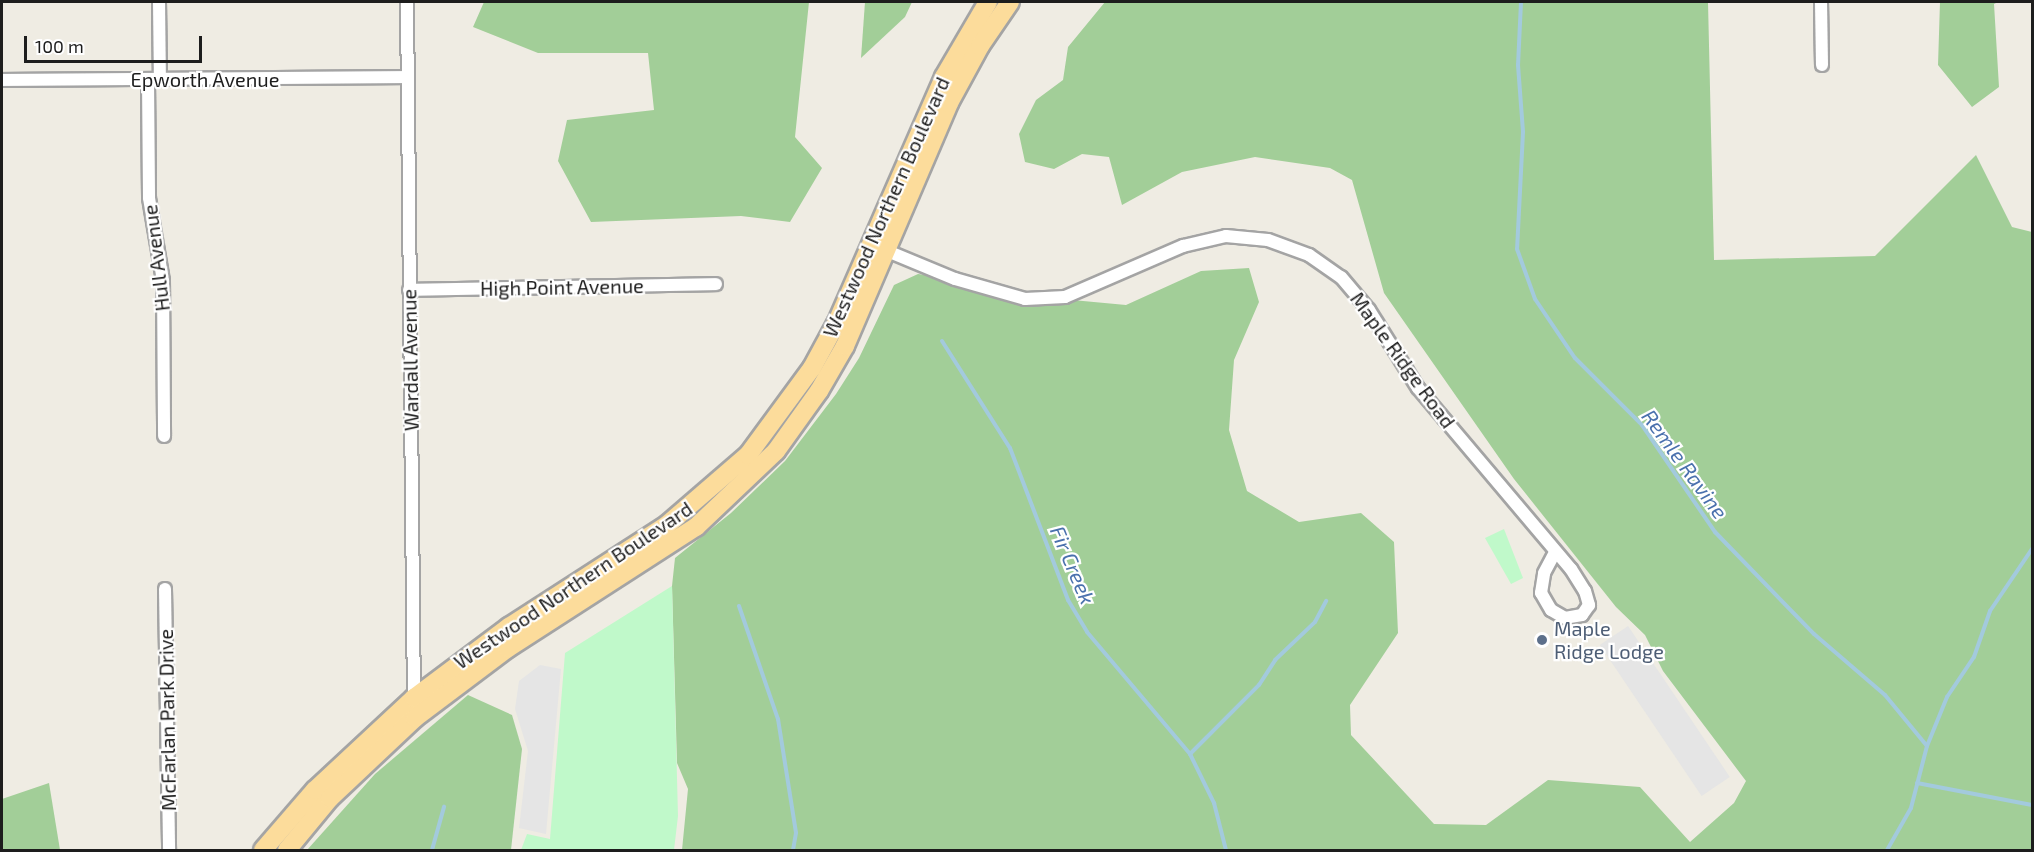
<!DOCTYPE html>
<html>
<head>
<meta charset="utf-8">
<style>
  body { margin:0 }
  #map { position:relative; width:2034px; height:852px; overflow:hidden; background:#efece3; font-family:"Exo 2",sans-serif }
  div>[style] { position:absolute }
  .forest>* { inset:0; background:#a2ce98 }
  .park>* { inset:0; background:#c0f9ca }
  .parking>* { inset:0; background:#e5e5e5; transform-origin:0 0 }
  .stream>* { height:4px; margin:-2px; padding:0 2px; transform-origin:2px; border-radius:2px; background:#a3cadd }
  .roads { filter:drop-shadow(2px 0 #a4a4a4) drop-shadow(-2px 0 #a4a4a4) drop-shadow(0 2px #a4a4a4) drop-shadow(0 -2px #a4a4a4) }
  .minor>* { height:12px; margin:-6px; padding:0 6px; transform-origin:6px; border-radius:6px; background:#fff }
  .primary>* { height:18px; margin:-9px; padding:0 9px; transform-origin:9px; border-radius:9px; background:#fcdc9b }
  .dots>* { width:16px; height:16px; translate:-50% -50%; box-sizing:border-box; border:3px solid #fff; border-radius:50% }
  span { translate:-50% -50%; white-space:nowrap; text-align:center; line-height:1.15; -webkit-text-stroke:4.5px #fff; paint-order:stroke }
  .street-label { font-size:20px; color:#1d1d1d }
  .service-label { font-size:20px; color:#4e5e75 }
  .left { translate:0 -50%; text-align:left }
  .water-label { font-size:21px; color:#4a71ad; font-style:italic }
  .frame { position:absolute; inset:0; border:3px solid #1d1d1d; pointer-events:none }
  .scale { position:absolute; left:24px; top:36px; width:178px; height:27px; box-sizing:border-box; border:3px solid #1d1d1d; border-top:0; padding-left:8px; font-size:18px; line-height:21px; white-space:nowrap; color:#1d1d1d; -webkit-text-stroke:4px #fff; paint-order:stroke }
</style>
</head>
<body>
<div id="map">
  <div class="forest">
    <i style="clip-path:polygon(484px 2px,809px 2px,795px 137px,822px 168px,790px 222px,741px 216px,591px 222px,558px 161px,567px 120px,654px 110px,648px 53px,538px 53px,473px 27px)"></i>
    <i style="clip-path:polygon(865px 2px,912px 2px,905px 17px,861px 58px)"></i>
    <i style="clip-path:polygon(1105px 2px,1708px 2px,1714px 260px,1875px 256px,1976px 155px,2012px 227px,2032px 232px,2032px 850px,682px 850px,688px 789px,677px 763px,672px 586px,675px 558px,731px 513px,785px 461px,836px 394px,859px 358px,894px 285px,918px 274px,955px 279px,996px 293px,1126px 305px,1201px 271px,1249px 268px,1259px 302px,1234px 360px,1229px 430px,1247px 491px,1299px 522px,1361px 513px,1394px 542px,1398px 633px,1350px 705px,1351px 735px,1434px 824px,1486px 825px,1548px 780px,1640px 787px,1690px 842px,1734px 803px,1746px 781px,1663px 671px,1645px 635px,1616px 607px,1514px 479px,1384px 293px,1352px 180px,1330px 168px,1255px 157px,1182px 172px,1122px 205px,1109px 157px,1082px 154px,1054px 169px,1025px 162px,1019px 134px,1036px 100px,1063px 80px,1068px 47px)"></i>
    <i style="clip-path:polygon(1940px 2px,1998px 2px,1994px 4px,1999px 87px,1972px 107px,1938px 65px)"></i>
    <i style="clip-path:polygon(468px 695px,512px 715px,522px 749px,511px 850px,307px 850px,375px 774px)"></i>
    <i style="clip-path:polygon(49px 783px,60px 850px,2px 850px,2px 799px)"></i>
  </div>
  <div class="park">
    <i style="clip-path:polygon(1504px 529px,1523px 578px,1511px 584px,1485px 538px)"></i>
    <i style="clip-path:polygon(672px 586px,678px 816px,674px 850px,521px 850px,527px 834px,550px 839px,565px 653px)"></i>
  </div>
  <div class="parking">
    <i style="left:1628px;top:626px;width:182px;height:34px;rotate:56deg"></i>
    <i style="clip-path:polygon(540px 665px,561px 669px,546px 834px,519px 828px,528px 751px,515px 709px,519px 681px)"></i>
  </div>
  <div class="stream">
    <i style="left:1521px;top:2px;width:63px;rotate:92.7deg"></i>
    <i style="left:1518px;top:65px;width:67px;rotate:85.7deg"></i>
    <i style="left:1523px;top:132px;width:117px;rotate:92.9deg"></i>
    <i style="left:1517px;top:249px;width:53px;rotate:70.2deg"></i>
    <i style="left:1535px;top:299px;width:71px;rotate:55.9deg"></i>
    <i style="left:1575px;top:358px;width:95px;rotate:45deg"></i>
    <i style="left:1642px;top:425px;width:130px;rotate:55.7deg"></i>
    <i style="left:1715px;top:532px;width:142px;rotate:45.9deg"></i>
    <i style="left:1814px;top:634px;width:94px;rotate:40.7deg"></i>
    <i style="left:1885px;top:695px;width:66px;rotate:50.5deg"></i>
    <i style="left:1927px;top:746px;width:64px;rotate:104.5deg"></i>
    <i style="left:1911px;top:808px;width:48px;rotate:119.7deg"></i>
    <i style="left:942px;top:341px;width:127px;rotate:57.6deg"></i>
    <i style="left:1010px;top:448px;width:163px;rotate:69.1deg"></i>
    <i style="left:1068px;top:600px;width:37px;rotate:59deg"></i>
    <i style="left:1087px;top:632px;width:160px;rotate:49.8deg"></i>
    <i style="left:1190px;top:754px;width:55px;rotate:63.9deg"></i>
    <i style="left:1214px;top:803px;width:49px;rotate:75.7deg"></i>
    <i style="left:739px;top:606px;width:120px;rotate:71deg"></i>
    <i style="left:778px;top:719px;width:115px;rotate:81deg"></i>
    <i style="left:796px;top:833px;width:17px;rotate:100deg"></i>
    <i style="left:1927px;top:746px;width:53px;rotate:-67.8deg"></i>
    <i style="left:1947px;top:697px;width:48px;rotate:-56deg"></i>
    <i style="left:1974px;top:657px;width:49px;rotate:-70.8deg"></i>
    <i style="left:1990px;top:611px;width:75px;rotate:-55.9deg"></i>
    <i style="left:1190px;top:754px;width:98px;rotate:-45deg"></i>
    <i style="left:1259px;top:685px;width:30px;rotate:-57deg"></i>
    <i style="left:1275px;top:660px;width:55px;rotate:-43.5deg"></i>
    <i style="left:1315px;top:622px;width:24px;rotate:-62deg"></i>
    <i style="left:1917px;top:783px;width:117px;rotate:10.8deg"></i>
    <i style="left:432px;top:850px;width:45px;rotate:-74.4deg"></i>
  </div>
  <div class="roads">
    <div class="minor">
      <i style="left:159px;top:2px;width:78px;rotate:89.3deg"></i>
      <i style="left:407px;top:2px;width:700px;rotate:89.43deg"></i>
      <i style="left:1821px;top:2px;width:63px;rotate:89.1deg"></i>
      <i style="left:2px;top:80px;width:406px;rotate:-0.4deg"></i>
      <i style="left:148px;top:80px;width:118px;rotate:89.5deg"></i>
      <i style="left:149px;top:198px;width:84px;rotate:80.4deg"></i>
      <i style="left:163px;top:281px;width:155px;rotate:89.6deg"></i>
      <i style="left:880px;top:248px;width:81px;rotate:22.5deg"></i>
      <i style="left:955px;top:279px;width:73px;rotate:15.9deg"></i>
      <i style="left:1025px;top:299px;width:40px;rotate:-2.9deg"></i>
      <i style="left:1065px;top:297px;width:129px;rotate:-23.4deg"></i>
      <i style="left:1183px;top:246px;width:44px;rotate:-13.1deg"></i>
      <i style="left:1226px;top:236px;width:42px;rotate:5.4deg"></i>
      <i style="left:1268px;top:240px;width:44px;rotate:20.1deg"></i>
      <i style="left:1309px;top:255px;width:39px;rotate:35deg"></i>
      <i style="left:1341px;top:277px;width:43px;rotate:49.7deg"></i>
      <i style="left:1369px;top:310px;width:92px;rotate:57.9deg"></i>
      <i style="left:1418px;top:388px;width:237px;rotate:49.8deg"></i>
      <i style="left:1571px;top:569px;width:26px;rotate:58deg"></i>
      <i style="left:1585px;top:591px;width:15px;rotate:74deg"></i>
      <i style="left:1589px;top:605px;width:12px;rotate:125deg"></i>
      <i style="left:1582px;top:615px;width:17px;rotate:170deg"></i>
      <i style="left:1565px;top:618px;width:16px;rotate:-150deg"></i>
      <i style="left:1551px;top:610px;width:20px;rotate:-120deg"></i>
      <i style="left:1541px;top:593px;width:20px;rotate:-81deg"></i>
      <i style="left:1544px;top:573px;width:24px;rotate:-62deg"></i>
      <i style="left:409px;top:290px;width:307px;rotate:-1.1deg"></i>
      <i style="left:165px;top:589px;width:261px;rotate:89.1deg"></i>
    </div>
    <div class="primary">
      <i style="left:263px;top:850px;width:79px;rotate:-49.1deg"></i>
      <i style="left:315px;top:790px;width:135px;rotate:-42.9deg"></i>
      <i style="left:414px;top:698px;width:119px;rotate:-36.8deg"></i>
      <i style="left:509px;top:627px;width:189px;rotate:-32.9deg"></i>
      <i style="left:668px;top:524px;width:106px;rotate:-40.8deg"></i>
      <i style="left:748px;top:455px;width:108px;rotate:-53.7deg"></i>
      <i style="left:812px;top:368px;width:52px;rotate:-61.5deg"></i>
      <i style="left:837px;top:322px;width:267px;rotate:-66.4deg"></i>
      <i style="left:944px;top:77px;width:87px;rotate:-59.6deg"></i>
      <i style="left:287px;top:850px;width:67px;rotate:-50.4deg"></i>
      <i style="left:330px;top:798px;width:117px;rotate:-43.3deg"></i>
      <i style="left:415px;top:718px;width:116px;rotate:-37deg"></i>
      <i style="left:508px;top:648px;width:224px;rotate:-32.8deg"></i>
      <i style="left:696px;top:527px;width:110px;rotate:-43.5deg"></i>
      <i style="left:776px;top:451px;width:74px;rotate:-54.4deg"></i>
      <i style="left:819px;top:391px;width:52px;rotate:-60deg"></i>
      <i style="left:845px;top:346px;width:264px;rotate:-66.8deg"></i>
      <i style="left:949px;top:103px;width:65px;rotate:-61.5deg"></i>
      <i style="left:980px;top:46px;width:53px;rotate:-55.7deg"></i>
    </div>
  </div>
  <div class="dots">
    <i style="left:1542px;top:640px;background:#5c6f8a"></i>
  </div>
  <div class="street-label">
    <span style="left:205px;top:79px">Epworth Avenue</span>
    <span style="left:886px;top:207px;rotate:-66deg">Westwood Northern Boulevard</span>
    <span style="left:156px;top:258px;rotate:-97deg">Hull Avenue</span>
    <span style="left:562px;top:287px;rotate:-1deg">High Point Avenue</span>
    <span style="left:410px;top:360px;rotate:-91deg">Wardall Avenue</span>
    <span style="left:1403px;top:360px;rotate:54deg">Maple Ridge Road</span>
    <span style="left:573px;top:585px;rotate:-34deg">Westwood Northern Boulevard</span>
    <span style="left:167px;top:720px;rotate:-91deg">McFarlan Park Drive</span>
  </div>
  <div class="service-label">
    <span class="left" style="left:1554px;top:640px">Maple<br>Ridge Lodge</span>
  </div>
  <div class="water-label">
    <span style="left:1685px;top:464px;rotate:54deg">Remle Ravine</span>
    <span style="left:1073px;top:565px;rotate:67deg">Fir Creek</span>
  </div>
  <div class="frame"></div>
  <div class="scale">100 m</div>
</div>
</body>
</html>
